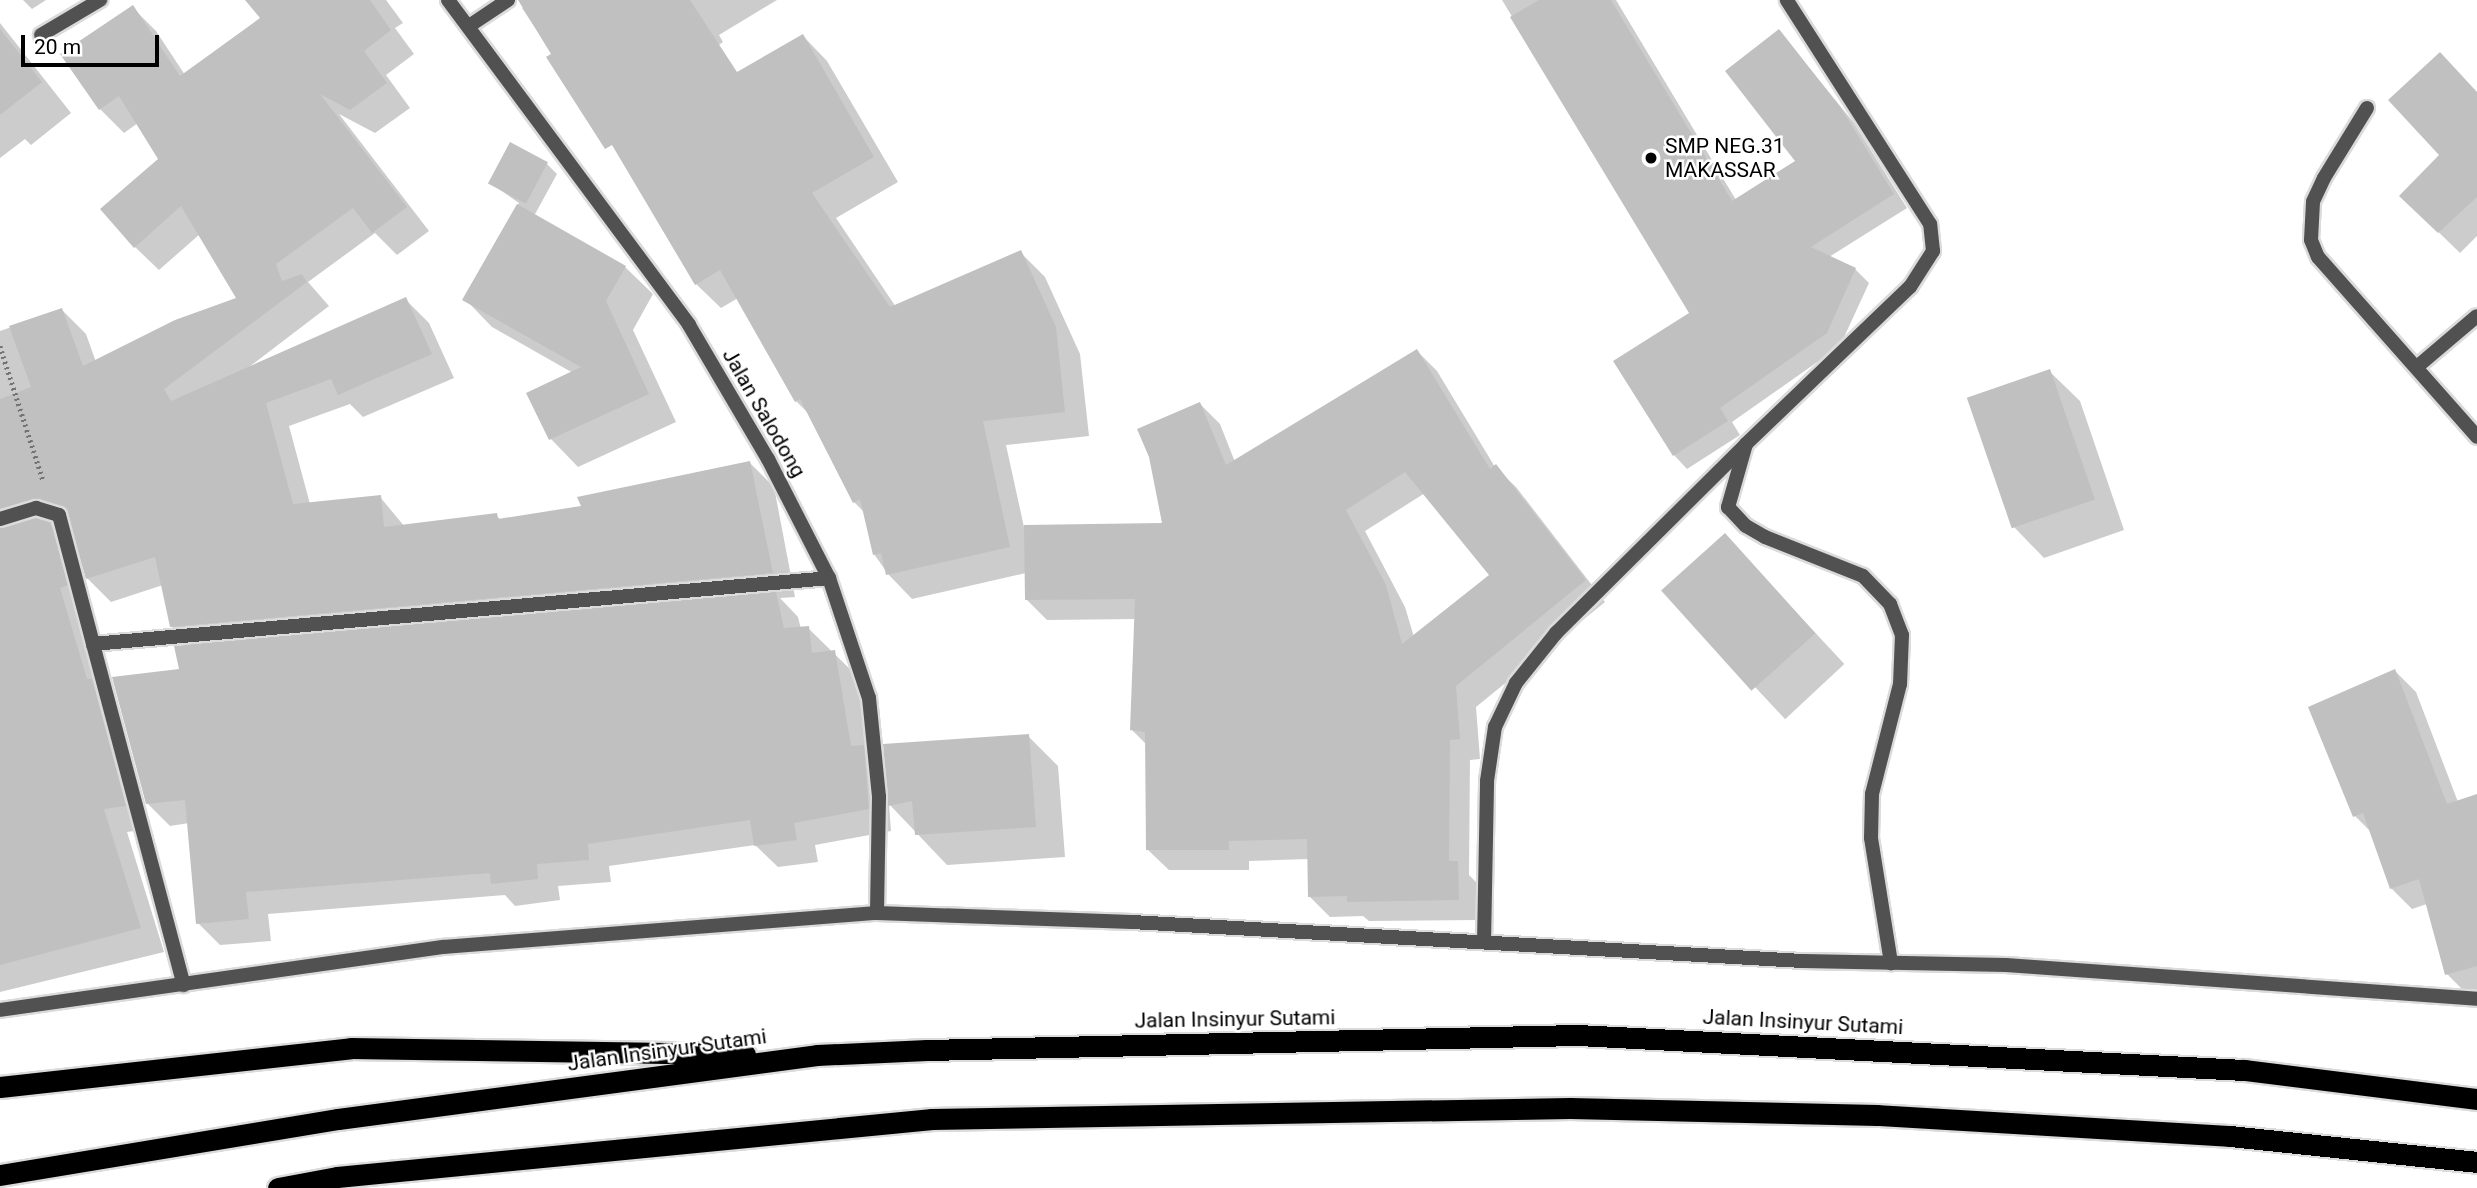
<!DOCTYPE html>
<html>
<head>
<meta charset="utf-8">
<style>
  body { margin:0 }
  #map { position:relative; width:2477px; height:1188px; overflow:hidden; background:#fff; font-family:Roboto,sans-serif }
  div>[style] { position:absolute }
  .shadow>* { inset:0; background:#0003; transform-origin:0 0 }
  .building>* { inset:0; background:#c0c0c0; transform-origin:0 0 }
  .path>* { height:4.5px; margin-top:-2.25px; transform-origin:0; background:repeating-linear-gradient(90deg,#737373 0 2px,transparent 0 5.5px) }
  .roads { filter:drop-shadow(2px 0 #dbdbdb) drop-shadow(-2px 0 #dbdbdb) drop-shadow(0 2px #dbdbdb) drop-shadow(0 -2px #dbdbdb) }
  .service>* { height:14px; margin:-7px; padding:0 7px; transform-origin:7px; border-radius:7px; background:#515151 }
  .minor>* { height:14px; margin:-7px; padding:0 7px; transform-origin:7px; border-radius:7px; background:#515151 }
  .tertiary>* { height:14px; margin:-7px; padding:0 7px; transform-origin:7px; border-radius:7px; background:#515151 }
  .motorway>* { height:21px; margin:-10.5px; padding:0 10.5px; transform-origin:10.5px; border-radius:10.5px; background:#000 }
  .dots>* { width:19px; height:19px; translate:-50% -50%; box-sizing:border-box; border:4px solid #fff; border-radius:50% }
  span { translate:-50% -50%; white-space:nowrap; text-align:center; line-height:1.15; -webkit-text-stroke:5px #fff; paint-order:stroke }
  .poi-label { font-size:21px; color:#000 }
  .left { translate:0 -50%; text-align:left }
  .street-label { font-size:21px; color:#000 }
  .scale { position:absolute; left:21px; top:35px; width:138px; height:32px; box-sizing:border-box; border:4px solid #000; border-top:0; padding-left:9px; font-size:21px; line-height:24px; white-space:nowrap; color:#000; -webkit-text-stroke:5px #fff; paint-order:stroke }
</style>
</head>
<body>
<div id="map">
  <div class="shadow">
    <i style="clip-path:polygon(23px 0,46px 0,32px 9px)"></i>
    <i style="clip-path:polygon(247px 0,386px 0,403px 23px,395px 28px,414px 54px,386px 75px,410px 108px,375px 133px,339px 114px,429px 231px,397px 255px,375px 233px,308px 282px,329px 306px,249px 367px,405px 299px,429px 323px,454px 378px,363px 417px,350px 404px,289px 426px,310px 504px,380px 497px,405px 527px,496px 515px,501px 520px,584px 508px,750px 463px,774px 487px,795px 597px,780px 598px,798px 617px,801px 629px,808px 628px,856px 675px,870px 754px,887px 771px,1028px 736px,1058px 766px,1065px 857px,947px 865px,889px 804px,891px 831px,815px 845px,818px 862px,778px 867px,755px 845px,609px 866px,611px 882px,558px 886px,560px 900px,515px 906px,505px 895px,268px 914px,271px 941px,220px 945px,198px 923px,189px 823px,170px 826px,147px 803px,181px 671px,192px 647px,172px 627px,163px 585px,111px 602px,87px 578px,72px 526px,59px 522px,50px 524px,74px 548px,149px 829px,127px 832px,164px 952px,0 992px,0 331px,62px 310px,86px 334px,96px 362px,238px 299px,200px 234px,159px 270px,135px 247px,160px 160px,138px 123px,124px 133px,100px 109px,133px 8px,156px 31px,185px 75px,262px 18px)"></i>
    <i style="clip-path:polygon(534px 0,777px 0,719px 35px,723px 42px,602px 128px,522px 8px)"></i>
    <i style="clip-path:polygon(1502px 0,1616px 0,1736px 200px,1798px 161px,1779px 31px,1854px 123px,1907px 208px,1829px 257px,1855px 269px,1869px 283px,1840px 346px,1732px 422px,1740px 435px,1687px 469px,1674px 455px,1692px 314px)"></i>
    <i style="clip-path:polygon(0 23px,71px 113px,31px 145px,25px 139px,0 158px)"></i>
    <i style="clip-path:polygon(evenodd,803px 36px,827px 61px,898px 182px,836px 218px,896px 307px,1020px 252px,1045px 277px,1080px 354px,1089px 436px,1006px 445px,1024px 527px,1164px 525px,1200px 404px,1220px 424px,1235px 462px,1417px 351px,1437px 371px,1495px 467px,1516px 487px,1605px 602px,1476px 707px,1480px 759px,1470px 760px,1469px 875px,1478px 884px,1479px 920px,1369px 921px,1363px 916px,1330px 917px,1310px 897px,1309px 859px,1249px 861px,1249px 870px,1169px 870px,1148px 850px,1147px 745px,1132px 730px,1136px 619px,1047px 620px,1027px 600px,1026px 573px,912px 599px,888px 574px,874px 554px,865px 513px,854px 502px,810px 415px,796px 401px,738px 298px,721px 308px,696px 284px,803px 36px,1425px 493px,1491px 575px,1414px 637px,1405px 607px,1365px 531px,1425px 493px)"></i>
    <i style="clip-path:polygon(2477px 93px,2477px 236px,2460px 253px,2423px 217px,2441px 155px)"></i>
    <i style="clip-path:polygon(547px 164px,557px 174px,534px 216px,625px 267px,653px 294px,633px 330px,676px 422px,578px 467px,551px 439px,529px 393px,573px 373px,492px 327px,465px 299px,519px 203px,490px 183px)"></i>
    <i style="clip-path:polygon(2049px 371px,2080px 401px,2124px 530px,2044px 558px,2014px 527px)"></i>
    <i style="left:1725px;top:536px;width:175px;height:81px;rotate:47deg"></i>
    <i style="clip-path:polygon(2395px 671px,2416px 692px,2458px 802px,2477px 796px,2477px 993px,2468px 995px,2447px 974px,2427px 904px,2412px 909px,2391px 888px,2372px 833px,2355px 816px)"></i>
  </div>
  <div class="building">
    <i style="clip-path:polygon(245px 0,370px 0,391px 30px,364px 51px,387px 83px,350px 110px,320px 94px,407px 207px,372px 233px,353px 208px,276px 264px,282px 281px,302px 274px,307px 282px,164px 389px,171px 401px,406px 297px,432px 354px,338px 395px,331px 379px,266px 403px,293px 504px,381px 495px,384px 527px,497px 513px,498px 519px,581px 506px,577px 497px,750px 461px,773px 573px,170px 627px,155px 557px,86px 579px,65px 508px,34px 499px,0 509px,0 399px,31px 387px,9px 326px,62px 308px,83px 366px,175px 320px,236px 298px,181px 206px,134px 248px,100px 209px,158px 159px,119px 96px,99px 110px,60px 54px,133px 5px,180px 76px,260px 18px)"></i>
    <i style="clip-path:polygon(518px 0,690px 0,737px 72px,803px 34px,874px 157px,812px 193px,890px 307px,1021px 250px,1056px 327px,1065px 412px,983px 421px,1010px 547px,886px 575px,881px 553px,873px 555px,860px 499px,853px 503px,800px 399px,795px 402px,720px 270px,695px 285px,612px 145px,605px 149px,546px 57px,551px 54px)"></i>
    <i style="clip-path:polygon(1539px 0,1611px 0,1732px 201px,1795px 161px,1725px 71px,1779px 29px,1841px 108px,1894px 194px,1811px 247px,1856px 268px,1827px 333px,1720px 408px,1728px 421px,1673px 456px,1613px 361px,1689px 313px,1510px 17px)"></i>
    <i style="clip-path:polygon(0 29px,42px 82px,0 115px)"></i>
    <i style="clip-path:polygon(2440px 52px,2477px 92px,2477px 197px,2438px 233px,2399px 196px,2439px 155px,2388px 100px)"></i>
    <i style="left:510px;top:142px;width:43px;height:47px;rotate:28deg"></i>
    <i style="clip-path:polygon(517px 204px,626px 266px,606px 301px,649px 394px,549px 440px,526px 393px,581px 367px,462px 300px)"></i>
    <i style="clip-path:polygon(evenodd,1417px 349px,1490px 469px,1496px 464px,1586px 580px,1456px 686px,1460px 739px,1450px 740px,1449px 861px,1458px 861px,1459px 900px,1347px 902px,1347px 896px,1308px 897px,1307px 839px,1229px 841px,1229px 850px,1146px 850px,1145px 732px,1130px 730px,1135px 599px,1025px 600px,1024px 525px,1162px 523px,1149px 457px,1137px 429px,1200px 402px,1226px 465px,1417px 349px,1405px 472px,1489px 575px,1402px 644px,1386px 585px,1346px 510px,1405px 472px)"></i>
    <i style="left:2050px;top:369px;width:138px;height:88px;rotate:71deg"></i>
    <i style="clip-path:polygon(36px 518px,51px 523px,68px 585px,60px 588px,87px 679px,92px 679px,126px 806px,104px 809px,141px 928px,0 965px,0 528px)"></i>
    <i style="left:1725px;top:533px;width:135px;height:86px;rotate:48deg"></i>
    <i style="clip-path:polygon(776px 592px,784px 628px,809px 626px,812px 653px,835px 650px,851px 746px,864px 745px,869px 809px,794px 823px,797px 840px,754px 846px,750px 820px,588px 844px,589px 860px,537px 864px,538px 879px,491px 884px,490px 873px,246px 892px,249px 919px,196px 924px,185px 800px,146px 804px,112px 677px,179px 669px,174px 646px)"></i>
    <i style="clip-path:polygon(2395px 669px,2447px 804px,2477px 794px,2477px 966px,2445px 975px,2419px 879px,2390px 889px,2363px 813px,2353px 817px,2308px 707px)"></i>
    <i style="clip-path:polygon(1029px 734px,1036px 827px,915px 835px,912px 801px,888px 806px,883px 744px)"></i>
  </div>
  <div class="path">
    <i style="left:0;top:346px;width:141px;rotate:72.2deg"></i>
  </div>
  <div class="roads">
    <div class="service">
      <i style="left:1746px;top:444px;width:227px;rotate:-43.8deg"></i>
      <i style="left:1910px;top:287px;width:43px;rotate:-57.4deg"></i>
      <i style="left:1933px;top:251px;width:27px;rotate:-96deg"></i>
      <i style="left:1930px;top:224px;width:266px;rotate:-122.6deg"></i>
    </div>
    <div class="minor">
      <i style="left:469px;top:26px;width:47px;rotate:-33.7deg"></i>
      <i style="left:41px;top:35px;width:69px;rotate:-30.7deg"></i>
      <i style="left:2367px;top:108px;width:82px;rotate:121.6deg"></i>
      <i style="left:2324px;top:178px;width:26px;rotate:115deg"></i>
      <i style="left:2313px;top:202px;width:38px;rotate:93deg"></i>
      <i style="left:2311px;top:240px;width:18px;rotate:68deg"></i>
      <i style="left:2318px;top:257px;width:240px;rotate:48.5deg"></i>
      <i style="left:2418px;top:366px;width:77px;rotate:-40.3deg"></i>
      <i style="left:1746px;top:444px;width:66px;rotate:105.9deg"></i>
      <i style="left:1728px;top:507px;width:26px;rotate:47deg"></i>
      <i style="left:1746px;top:526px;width:22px;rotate:30deg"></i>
      <i style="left:1765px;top:537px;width:105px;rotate:21.7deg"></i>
      <i style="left:1863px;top:576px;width:39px;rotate:46deg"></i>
      <i style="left:1890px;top:604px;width:33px;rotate:69deg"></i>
      <i style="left:1902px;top:635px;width:49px;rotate:92.3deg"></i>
      <i style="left:1900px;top:684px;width:114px;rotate:104.3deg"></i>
      <i style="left:1872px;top:794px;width:44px;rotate:91.3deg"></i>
      <i style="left:1871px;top:838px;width:127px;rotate:80.9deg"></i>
      <i style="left:0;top:519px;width:38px;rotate:-17deg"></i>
      <i style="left:36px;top:508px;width:24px;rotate:17deg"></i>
      <i style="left:59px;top:515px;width:133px;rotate:75.2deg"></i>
      <i style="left:93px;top:644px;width:739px;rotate:-5.12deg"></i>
      <i style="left:93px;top:644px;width:353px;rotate:75.1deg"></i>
      <i style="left:1484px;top:942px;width:161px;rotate:-88.9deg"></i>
      <i style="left:1487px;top:781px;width:55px;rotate:-81.6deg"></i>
      <i style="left:1495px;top:727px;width:49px;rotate:-64.5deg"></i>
      <i style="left:1516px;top:683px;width:64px;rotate:-51.3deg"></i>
      <i style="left:1556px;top:633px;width:267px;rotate:-44.8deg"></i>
    </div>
    <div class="tertiary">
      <i style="left:448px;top:0;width:405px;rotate:53.4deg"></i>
      <i style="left:689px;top:325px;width:156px;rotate:59.5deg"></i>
      <i style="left:768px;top:459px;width:134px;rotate:62.9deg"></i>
      <i style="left:829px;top:578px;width:126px;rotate:71.6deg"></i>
      <i style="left:869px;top:698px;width:100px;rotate:84.2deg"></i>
      <i style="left:879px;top:797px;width:116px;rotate:91deg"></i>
      <i style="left:0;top:1010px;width:447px;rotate:-8.1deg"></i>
      <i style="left:443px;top:947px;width:435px;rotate:-4.5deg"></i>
      <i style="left:877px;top:913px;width:255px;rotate:2deg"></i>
      <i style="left:1132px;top:922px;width:672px;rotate:3.33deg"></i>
      <i style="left:1803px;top:961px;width:203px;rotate:1.1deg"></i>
      <i style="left:2006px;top:965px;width:472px;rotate:4.1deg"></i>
    </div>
    <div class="motorway">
      <i style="left:0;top:1087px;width:353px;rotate:-6.3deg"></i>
      <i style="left:351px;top:1048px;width:394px;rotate:0.9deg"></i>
      <i style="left:0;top:1175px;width:343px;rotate:-9.4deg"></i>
      <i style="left:338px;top:1119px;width:483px;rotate:-7.6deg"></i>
      <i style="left:817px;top:1055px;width:110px;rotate:-2.6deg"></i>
      <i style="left:927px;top:1050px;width:651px;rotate:-1.32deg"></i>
      <i style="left:1578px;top:1035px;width:667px;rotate:3.01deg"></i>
      <i style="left:2244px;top:1070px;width:235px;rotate:7.1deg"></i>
      <i style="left:278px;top:1188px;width:60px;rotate:-10.6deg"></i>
      <i style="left:337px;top:1177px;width:598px;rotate:-5.57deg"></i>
      <i style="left:932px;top:1119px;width:638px;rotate:-0.99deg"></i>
      <i style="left:1570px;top:1108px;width:307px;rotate:1.3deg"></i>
      <i style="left:1877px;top:1115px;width:354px;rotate:3.4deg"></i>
      <i style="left:2230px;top:1136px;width:248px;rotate:6deg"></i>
    </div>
  </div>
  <div class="dots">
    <i style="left:1651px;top:158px;background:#000"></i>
  </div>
  <div class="poi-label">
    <span class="left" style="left:1665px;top:158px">SMP NEG.31<br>MAKASSAR</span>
  </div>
  <div class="street-label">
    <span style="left:764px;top:413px;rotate:60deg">Jalan Salodong</span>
    <span style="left:1235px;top:1019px;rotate:-1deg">Jalan Insinyur Sutami</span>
    <span style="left:1803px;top:1022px;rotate:3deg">Jalan Insinyur Sutami</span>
    <span style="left:667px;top:1050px;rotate:-8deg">Jalan Insinyur Sutami</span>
  </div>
  <div class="scale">20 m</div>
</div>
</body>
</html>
